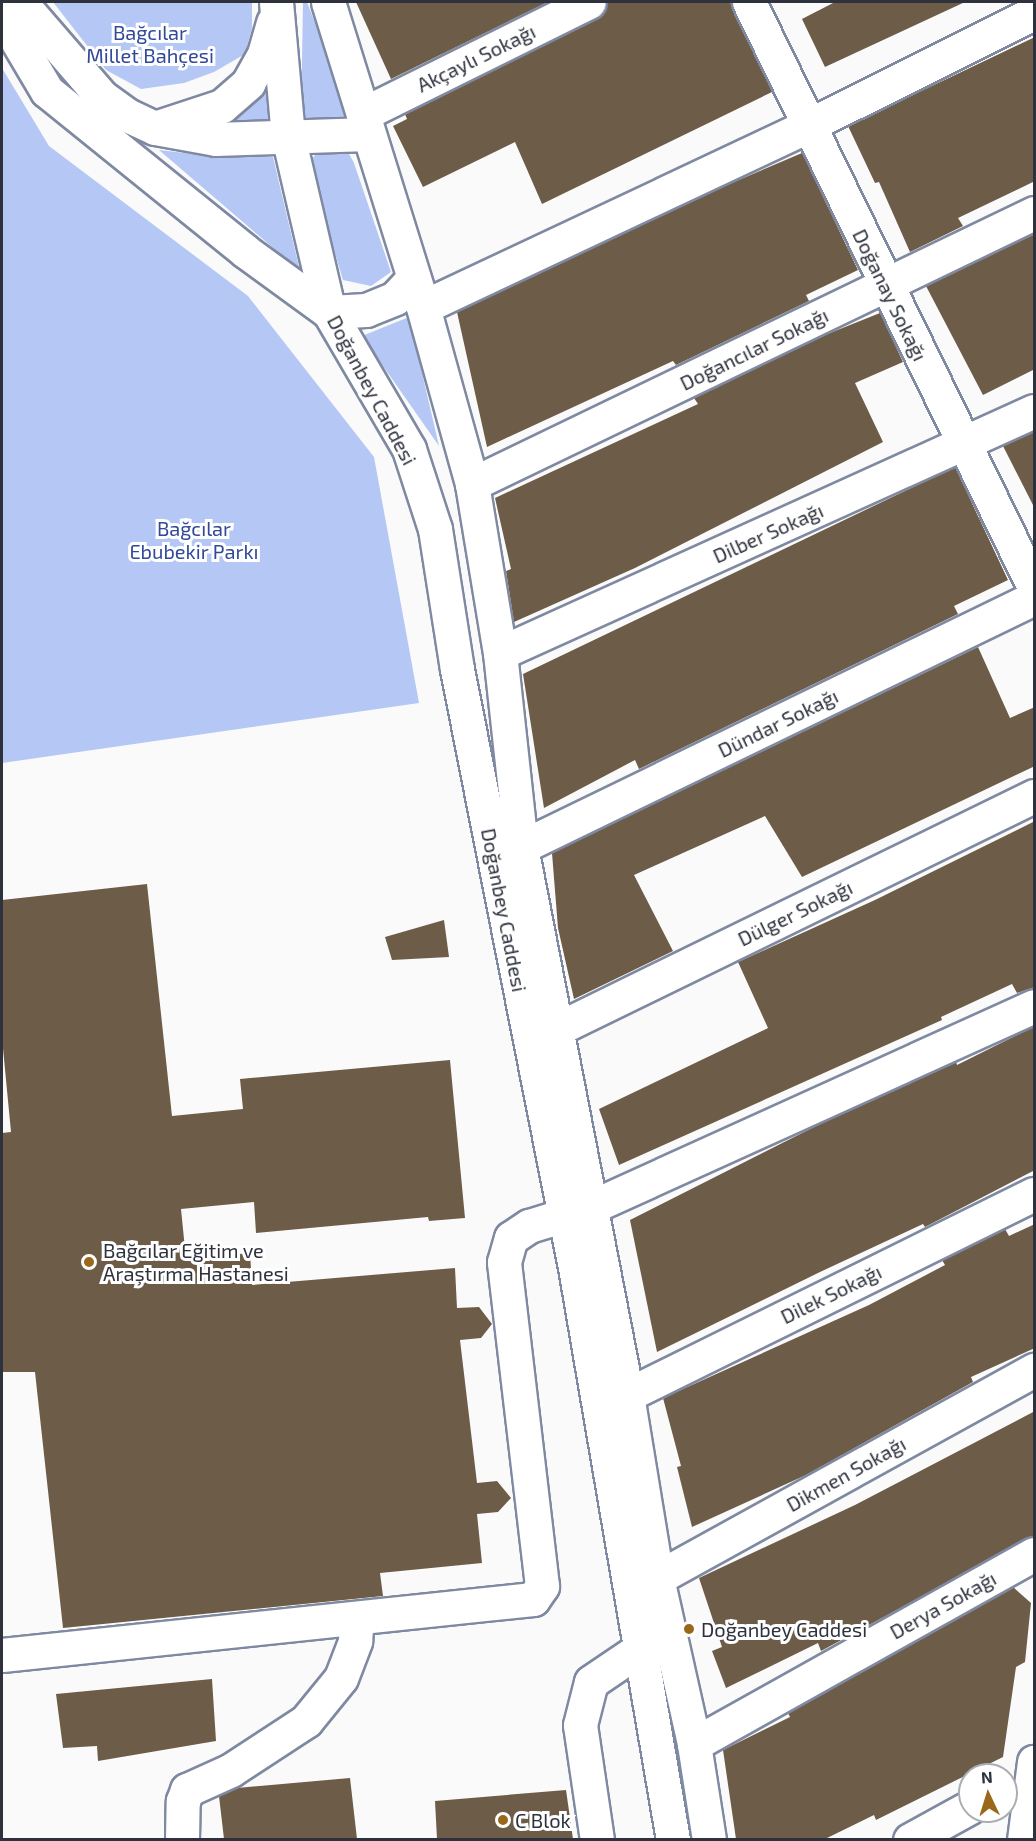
<!DOCTYPE html>
<html>
<head>
<meta charset="utf-8">
<style>
  body { margin:0 }
  #map { position:relative; width:1036px; height:1841px; overflow:hidden; background:#fafafa; font-family:"Exo 2",sans-serif }
  div>[style] { position:absolute }
  .green>* { inset:0; background:#b5c7f5 }
  .building>* { inset:0; background:#6d5c47 }
  .roads { filter:drop-shadow(2px 0 #7f89a1) drop-shadow(-2px 0 #7f89a1) drop-shadow(0 2px #7f89a1) drop-shadow(0 -2px #7f89a1) }
  .minor>* { height:33px; margin:-16.5px; padding:0 16.5px; transform-origin:16.5px; border-radius:16.5px; background:#fff }
  .major>* { height:33px; margin:-16.5px; padding:0 16.5px; transform-origin:16.5px; border-radius:16.5px; background:#fff }
  .dots>* { width:16px; height:16px; translate:-50% -50%; box-sizing:border-box; border:3px solid #fff; border-radius:50% }
  span { translate:-50% -50%; white-space:nowrap; text-align:center; line-height:1.15; -webkit-text-stroke:6px #fff; paint-order:stroke }
  .park-label { font-size:20px; color:#314999 }
  .street-label { font-size:20px; color:#2e323d }
  .poi-label { font-size:20px; color:#2e323d }
  .left { translate:0 -50%; text-align:left }
  .frame { position:absolute; inset:0; border:3px solid #2e323d; pointer-events:none }
  .north { position:absolute; left:958px; top:1763px; width:60px; height:60px; box-sizing:border-box; background:#fff; border:2px solid #abadb1; border-radius:50%; rotate:356deg; font-size:16px; font-weight:700; line-height:24px; text-align:center; color:#2e323d }
  .north::after { content:''; display:block; margin:auto; width:21px; height:27px; background:#99681b; clip-path:polygon(50% 0,100% 100%,50% 72%,0 100%) }
</style>
</head>
<body>
<div id="map">
  <div class="green">
    <i style="clip-path:polygon(53px 2px,252px 2px,252px 28px,245px 54px,214px 72px,184px 83px,141px 89px,106px 70px)"></i>
    <i style="clip-path:polygon(303px 2px,307px 2px,351px 116px,301px 120px)"></i>
    <i style="clip-path:polygon(2px 68px,49px 146px,248px 296px,374px 457px,419px 703px,2px 763px)"></i>
    <i style="clip-path:polygon(268px 91px,270px 120px,228px 121px)"></i>
    <i style="clip-path:polygon(159px 150px,220px 157px,273px 157px,300px 271px)"></i>
    <i style="clip-path:polygon(327px 151px,348px 152px,354px 163px,391px 272px,371px 286px,343px 280px,308px 164px,316px 154px)"></i>
    <i style="clip-path:polygon(409px 317px,439px 446px,362px 336px)"></i>
  </div>
  <div class="building">
    <i style="clip-path:polygon(356px 2px,548px 2px,391px 79px)"></i>
    <i style="clip-path:polygon(607px 2px,730px 2px,772px 92px,542px 204px,515px 142px,423px 187px,393px 126px,407px 119px,405px 114px,597px 19px,605px 12px)"></i>
    <i style="clip-path:polygon(835px 2px,965px 2px,825px 67px,802px 19px)"></i>
    <i style="clip-path:polygon(1035px 37px,1035px 181px,958px 218px,963px 226px,910px 252px,879px 182px,875px 183px,848px 126px)"></i>
    <i style="clip-path:polygon(802px 153px,858px 270px,806px 295px,809px 301px,676px 365px,673px 361px,487px 447px,457px 312px,727px 185px)"></i>
    <i style="clip-path:polygon(1035px 234px,1035px 369px,983px 395px,926px 286px)"></i>
    <i style="clip-path:polygon(880px 313px,903px 362px,855px 383px,883px 442px,635px 568px,514px 622px,506px 571px,511px 569px,495px 498px,698px 404px,694px 398px,825px 335px)"></i>
    <i style="clip-path:polygon(1035px 431px,1035px 509px,1003px 446px)"></i>
    <i style="clip-path:polygon(955px 467px,1008px 580px,954px 606px,958px 614px,639px 769px,635px 760px,544px 808px,523px 674px)"></i>
    <i style="clip-path:polygon(978px 647px,1010px 718px,1035px 707px,1035px 766px,802px 877px,765px 816px,634px 875px,673px 951px,574px 999px,558px 928px,552px 853px)"></i>
    <i style="clip-path:polygon(1035px 821px,1035px 987px,1017px 993px,1012px 984px,941px 1017px,942px 1020px,619px 1165px,599px 1109px,768px 1028px,738px 962px,875px 900px)"></i>
    <i style="clip-path:polygon(147px 884px,172px 1116px,243px 1109px,240px 1079px,450px 1060px,465px 1218px,429px 1221px,428px 1217px,256px 1233px,254px 1202px,181px 1209px,186px 1259px,250px 1253px,252px 1285px,455px 1268px,457px 1308px,479px 1307px,492px 1324px,481px 1338px,460px 1340px,477px 1483px,497px 1481px,511px 1498px,498px 1512px,477px 1514px,482px 1563px,380px 1573px,383px 1596px,63px 1628px,35px 1372px,2px 1372px,2px 1133px,11px 1132px,2px 1038px,2px 900px)"></i>
    <i style="clip-path:polygon(444px 920px,449px 957px,392px 960px,385px 937px)"></i>
    <i style="clip-path:polygon(1035px 1026px,1035px 1170px,925px 1227px,923px 1224px,820px 1272px,657px 1352px,630px 1220px,820px 1124px,956px 1062px,957px 1065px)"></i>
    <i style="clip-path:polygon(1035px 1224px,1035px 1348px,971px 1377px,973px 1382px,806px 1475px,692px 1527px,677px 1467px,681px 1466px,663px 1398px,869px 1305px,945px 1265px,942px 1260px,1005px 1229px,1009px 1236px)"></i>
    <i style="clip-path:polygon(1035px 1411px,1035px 1535px,821px 1651px,818px 1643px,726px 1688px,712px 1651px,722px 1647px,699px 1578px,855px 1505px)"></i>
    <i style="clip-path:polygon(1013px 1587px,1031px 1603px,1025px 1662px,1016px 1667px,1003px 1757px,876px 1820px,874px 1815px,825px 1839px,736px 1839px,723px 1750px,790px 1717px,788px 1713px)"></i>
    <i style="clip-path:polygon(212px 1679px,216px 1741px,98px 1761px,97px 1746px,63px 1748px,56px 1694px)"></i>
    <i style="clip-path:polygon(350px 1778px,357px 1839px,224px 1839px,219px 1796px,237px 1788px)"></i>
    <i style="clip-path:polygon(566px 1790px,573px 1839px,437px 1839px,435px 1801px)"></i>
  </div>
  <div class="roads">
    <div class="minor">
      <i style="left:749px;top:2px;width:651px;rotate:64.03deg"></i>
      <i style="left:363px;top:114px;width:252px;rotate:-26.4deg"></i>
      <i style="left:423px;top:307px;width:425px;rotate:-25.2deg"></i>
      <i style="left:807px;top:126px;width:254px;rotate:-26.5deg"></i>
      <i style="left:472px;top:484px;width:624px;rotate:-25.74deg"></i>
      <i style="left:500px;top:653px;width:586px;rotate:-24.38deg"></i>
      <i style="left:521px;top:847px;width:570px;rotate:-25.89deg"></i>
      <i style="left:555px;top:1030px;width:533px;rotate:-26.04deg"></i>
      <i style="left:591px;top:1207px;width:486px;rotate:-24.4deg"></i>
      <i style="left:627px;top:1395px;width:454px;rotate:-26.3deg"></i>
      <i style="left:657px;top:1578px;width:431px;rotate:-28.9deg"></i>
      <i style="left:2px;top:1655px;width:534px;rotate:-6.02deg"></i>
      <i style="left:533px;top:1599px;width:16px;rotate:-55deg"></i>
      <i style="left:542px;top:1586px;width:326px;rotate:-96.7deg"></i>
      <i style="left:504px;top:1262px;width:25px;rotate:-74deg"></i>
      <i style="left:511px;top:1238px;width:22px;rotate:-34deg"></i>
      <i style="left:529px;top:1226px;width:38px;rotate:-17deg"></i>
      <i style="left:694px;top:1744px;width:389px;rotate:-29.2deg"></i>
      <i style="left:182px;top:1840px;width:39px;rotate:-89deg"></i>
      <i style="left:183px;top:1801px;width:12px;rotate:-70deg"></i>
      <i style="left:187px;top:1790px;width:48px;rotate:-24.4deg"></i>
      <i style="left:231px;top:1770px;width:90px;rotate:-33.2deg"></i>
      <i style="left:306px;top:1721px;width:55px;rotate:-50.9deg"></i>
      <i style="left:341px;top:1678px;width:40px;rotate:-69deg"></i>
      <i style="left:355px;top:1641px;width:23px;rotate:-85deg"></i>
      <i style="left:597px;top:1840px;width:116px;rotate:-98.4deg"></i>
      <i style="left:580px;top:1725px;width:44px;rotate:-75.7deg"></i>
      <i style="left:591px;top:1682px;width:60px;rotate:-34.2deg"></i>
      <i style="left:910px;top:1840px;width:68px;rotate:-28.8deg"></i>
      <i style="left:1024px;top:1840px;width:79px;rotate:-82.7deg"></i>
    </div>
    <div class="major">
      <i style="left:20px;top:2px;width:124px;rotate:49.2deg"></i>
      <i style="left:101px;top:96px;width:32px;rotate:36deg"></i>
      <i style="left:127px;top:115px;width:31px;rotate:25deg"></i>
      <i style="left:155px;top:128px;width:62px;rotate:10.2deg"></i>
      <i style="left:216px;top:139px;width:152px;rotate:-1.9deg"></i>
      <i style="left:276px;top:2px;width:135px;rotate:84.9deg"></i>
      <i style="left:288px;top:136px;width:181px;rotate:76.9deg"></i>
      <i style="left:329px;top:312px;width:159px;rotate:59.7deg"></i>
      <i style="left:409px;top:449px;width:84px;rotate:72deg"></i>
      <i style="left:435px;top:529px;width:142px;rotate:81.1deg"></i>
      <i style="left:457px;top:669px;width:616px;rotate:78.85deg"></i>
      <i style="left:576px;top:1273px;width:575px;rotate:80.29deg"></i>
      <i style="left:328px;top:2px;width:319px;rotate:72.7deg"></i>
      <i style="left:423px;top:307px;width:184px;rotate:74.5deg"></i>
      <i style="left:472px;top:484px;width:171px;rotate:80.6deg"></i>
      <i style="left:500px;top:653px;width:195px;rotate:83.8deg"></i>
      <i style="left:521px;top:847px;width:558px;rotate:79.05deg"></i>
      <i style="left:627px;top:1395px;width:185px;rotate:80.7deg"></i>
      <i style="left:657px;top:1578px;width:170px;rotate:77.4deg"></i>
      <i style="left:694px;top:1744px;width:97px;rotate:81.1deg"></i>
      <i style="left:2px;top:15px;width:88px;rotate:59.4deg"></i>
      <i style="left:47px;top:91px;width:255px;rotate:38.9deg"></i>
      <i style="left:245px;top:251px;width:104px;rotate:36deg"></i>
      <i style="left:329px;top:312px;width:37px;rotate:-3deg"></i>
      <i style="left:366px;top:310px;width:31px;rotate:-22deg"></i>
      <i style="left:395px;top:298px;width:25px;rotate:-47deg"></i>
      <i style="left:161px;top:126px;width:64px;rotate:-18.2deg"></i>
      <i style="left:222px;top:106px;width:35px;rotate:-41deg"></i>
      <i style="left:248px;top:83px;width:33px;rotate:-61deg"></i>
      <i style="left:264px;top:54px;width:33px;rotate:-74deg"></i>
    </div>
  </div>
  <div class="dots">
    <i style="left:89px;top:1262px;background:#99681b"></i>
    <i style="left:689px;top:1629px;background:#99681b"></i>
    <i style="left:503px;top:1820px;background:#99681b"></i>
  </div>
  <div class="park-label">
    <span style="left:150px;top:44px">Bağcılar<br>Millet Bahçesi</span>
    <span style="left:194px;top:540px">Bağcılar<br>Ebubekir Parkı</span>
  </div>
  <div class="street-label">
    <span style="left:476px;top:58px;rotate:-26deg">Akçaylı Sokağı</span>
    <span style="left:890px;top:295px;rotate:64deg">Doğanay Sokağı</span>
    <span style="left:754px;top:349px;rotate:-26deg">Doğancılar Sokağı</span>
    <span style="left:372px;top:390px;rotate:62deg">Doğanbey Caddesi</span>
    <span style="left:768px;top:533px;rotate:-24deg">Dilber Sokağı</span>
    <span style="left:778px;top:723px;rotate:-26deg">Dündar Sokağı</span>
    <span style="left:504px;top:910px;rotate:79deg">Doğanbey Caddesi</span>
    <span style="left:795px;top:913px;rotate:-26deg">Dülger Sokağı</span>
    <span style="left:831px;top:1294px;rotate:-26deg">Dilek Sokağı</span>
    <span style="left:846px;top:1474px;rotate:-29deg">Dikmen Sokağı</span>
    <span style="left:943px;top:1605px;rotate:-29deg">Derya Sokağı</span>
  </div>
  <div class="poi-label">
    <span class="left" style="left:103px;top:1262px">Bağcılar Eğitim ve<br>Araştırma Hastanesi</span>
    <span class="left" style="left:701px;top:1629px">Doğanbey Caddesi</span>
    <span class="left" style="left:515px;top:1820px">C Blok</span>
  </div>
  <div class="frame"></div>
  <div class="north">N</div>
</div>
</body>
</html>
